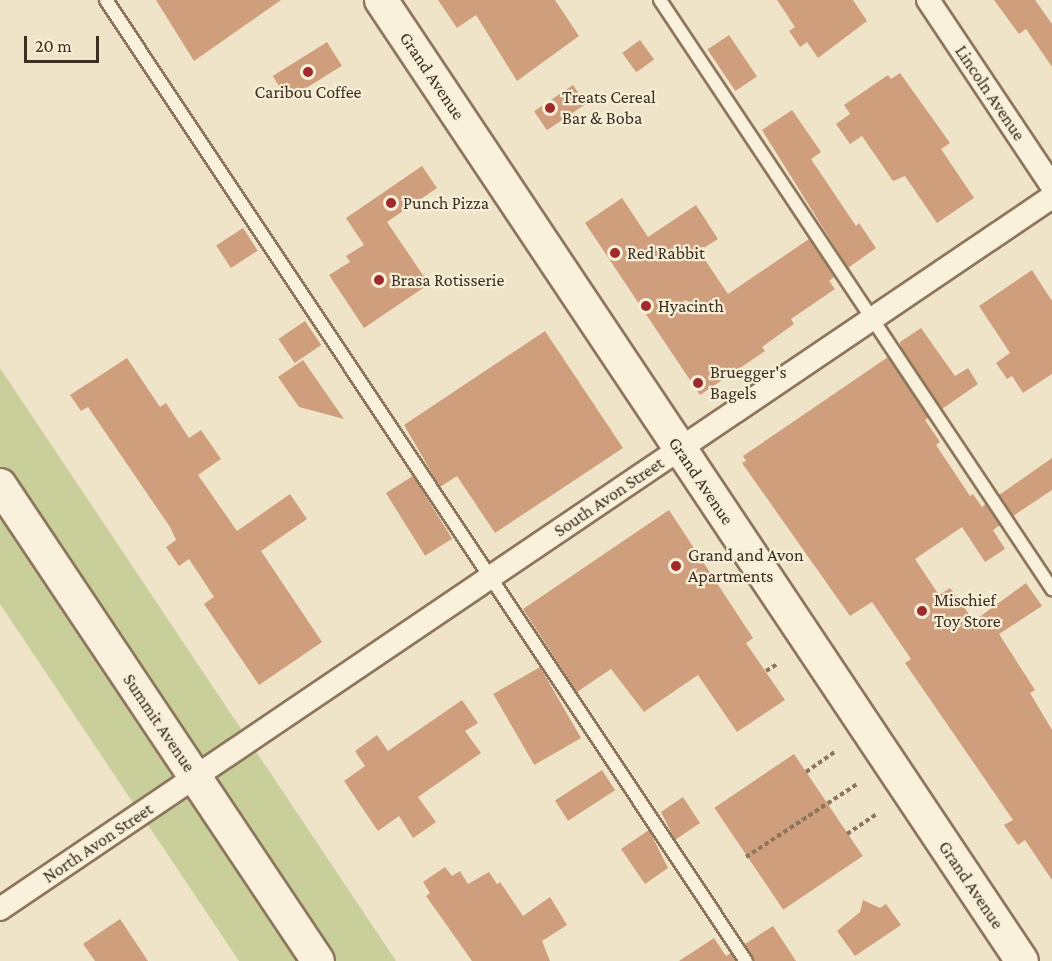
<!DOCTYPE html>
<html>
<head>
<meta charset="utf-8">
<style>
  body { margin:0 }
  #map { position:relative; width:1052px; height:961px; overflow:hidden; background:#f0e4c8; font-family:"Crimson Pro",serif }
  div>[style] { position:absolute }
  .green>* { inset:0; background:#c9cf9b }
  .building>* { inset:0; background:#cf9f7d; transform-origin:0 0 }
  .path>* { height:4px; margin-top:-2px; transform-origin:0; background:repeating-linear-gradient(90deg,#8d765c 0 4.5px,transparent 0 7.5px) }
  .roads { filter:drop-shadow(2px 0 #8d765c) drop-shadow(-2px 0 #8d765c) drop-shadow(0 2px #8d765c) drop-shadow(0 -2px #8d765c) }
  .lane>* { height:12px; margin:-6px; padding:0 6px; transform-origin:6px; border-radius:6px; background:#faf1dc }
  .street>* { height:22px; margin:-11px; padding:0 11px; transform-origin:11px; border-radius:11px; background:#faf1dc }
  .secondary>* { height:32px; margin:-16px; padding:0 16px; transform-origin:16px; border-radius:16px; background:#faf1dc }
  .dots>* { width:16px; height:16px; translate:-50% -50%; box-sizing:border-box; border:3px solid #f7eed8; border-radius:50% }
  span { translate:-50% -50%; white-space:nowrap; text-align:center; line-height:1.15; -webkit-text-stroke:4.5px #f7eed8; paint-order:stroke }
  .street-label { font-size:18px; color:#3d2e20 }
  .poi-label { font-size:18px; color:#3d2e20 }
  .left { translate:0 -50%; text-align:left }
  .scale { position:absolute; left:24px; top:36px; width:75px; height:27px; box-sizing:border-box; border:3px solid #3d2e20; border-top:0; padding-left:8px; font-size:18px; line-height:21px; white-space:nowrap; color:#3d2e20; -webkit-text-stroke:4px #f7eed8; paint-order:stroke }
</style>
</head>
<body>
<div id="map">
  <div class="green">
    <i style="clip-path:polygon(0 368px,396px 961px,239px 961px,0 604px)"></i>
  </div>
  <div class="building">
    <i style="clip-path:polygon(156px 0,281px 0,194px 61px)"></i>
    <i style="clip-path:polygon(438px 0,555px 0,579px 36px,517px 81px,476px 15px,457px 28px)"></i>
    <i style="clip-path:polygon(777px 0,853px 0,867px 21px,818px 58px,807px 42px,800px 47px,789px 31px,795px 27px)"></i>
    <i style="clip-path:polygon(994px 0,1035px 0,1052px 24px,1052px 67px,1026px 29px,1019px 34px)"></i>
    <i style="left:729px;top:35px;width:50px;height:26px;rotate:56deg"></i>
    <i style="left:640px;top:40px;width:24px;height:22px;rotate:54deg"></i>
    <i style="left:327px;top:42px;width:28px;height:64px;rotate:58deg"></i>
    <i style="clip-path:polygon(900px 73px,950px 143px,941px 149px,974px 198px,937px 223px,905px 176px,893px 181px,862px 136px,850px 144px,836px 124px,850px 114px,844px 105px,888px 75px,891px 79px)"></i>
    <i style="left:573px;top:85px;width:23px;height:47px;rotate:56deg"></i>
    <i style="clip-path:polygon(792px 110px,821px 152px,811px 159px,856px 226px,859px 223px,876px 248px,848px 268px,762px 130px)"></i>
    <i style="clip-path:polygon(422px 166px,437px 188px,387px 222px,429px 284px,364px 328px,329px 275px,350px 262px,346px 256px,364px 245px,346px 218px)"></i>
    <i style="clip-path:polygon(622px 198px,648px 237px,696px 205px,718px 239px,699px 251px,728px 294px,809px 239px,834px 277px,829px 281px,835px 289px,791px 319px,794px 324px,762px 347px,765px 351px,700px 395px,585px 223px)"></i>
    <i style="left:243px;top:228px;width:27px;height:32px;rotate:57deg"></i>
    <i style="clip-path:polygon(1032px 270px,1052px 301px,1052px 374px,1023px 393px,1012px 376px,1007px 379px,996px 363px,1010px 353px,979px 306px)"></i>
    <i style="left:305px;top:321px;width:29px;height:32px;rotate:56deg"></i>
    <i style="clip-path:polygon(921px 328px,955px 376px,968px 368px,978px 384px,942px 409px,901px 347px,900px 342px)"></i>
    <i style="clip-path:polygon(545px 331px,623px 448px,495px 533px,457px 476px,440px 487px,404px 425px)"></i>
    <i style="clip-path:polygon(888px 357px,928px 418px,925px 420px,940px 442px,936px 445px,970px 496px,973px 494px,982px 507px,985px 504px,1000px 525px,993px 530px,1005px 549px,985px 562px,962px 527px,915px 559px,939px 595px,950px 588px,974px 621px,1026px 583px,1042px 606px,999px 634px,1035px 690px,1030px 693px,1052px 730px,1052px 880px,1025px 840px,1018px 845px,1004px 825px,1013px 820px,905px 663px,911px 659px,872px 602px,850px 616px,742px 463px,746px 461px,743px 456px)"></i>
    <i style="clip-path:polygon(127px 358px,160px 407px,166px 403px,189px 438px,201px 430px,221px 459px,198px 475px,237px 531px,290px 494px,307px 519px,261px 551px,322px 642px,259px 685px,204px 604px,214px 597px,189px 559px,179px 566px,166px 547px,176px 540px,170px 527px,88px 407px,81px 411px,70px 395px)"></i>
    <i style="clip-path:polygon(303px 360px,344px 419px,299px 407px,278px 377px)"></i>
    <i style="clip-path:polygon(1052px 458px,1052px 490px,1013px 516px,999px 495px)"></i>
    <i style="left:413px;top:476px;width:74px;height:32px;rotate:58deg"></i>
    <i style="clip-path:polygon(669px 510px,753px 638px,746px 643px,785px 700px,737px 732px,698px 675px,644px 712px,611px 669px,577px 692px,523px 609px)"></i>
    <i style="left:540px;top:667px;width:82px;height:54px;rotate:60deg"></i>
    <i style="clip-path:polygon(462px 700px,478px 723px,465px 731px,481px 753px,418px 797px,436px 822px,413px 838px,399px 816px,378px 831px,344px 781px,365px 766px,355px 751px,377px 735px,388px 751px)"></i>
    <i style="left:794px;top:754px;width:123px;height:96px;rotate:56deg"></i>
    <i style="left:602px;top:770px;width:24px;height:56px;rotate:57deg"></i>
    <i style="clip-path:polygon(683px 797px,700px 823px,675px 840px,661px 812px)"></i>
    <i style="clip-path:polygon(649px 830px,668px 868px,645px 884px,621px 849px)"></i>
    <i style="clip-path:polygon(445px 867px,452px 876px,460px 871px,468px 884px,489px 872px,497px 884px,500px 882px,523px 916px,550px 897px,567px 925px,542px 941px,550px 961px,472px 961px,426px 896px,430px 893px,423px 882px)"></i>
    <i style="clip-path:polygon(863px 900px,880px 908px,886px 904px,901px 925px,855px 956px,837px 931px,860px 912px)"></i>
    <i style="clip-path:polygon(120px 919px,148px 961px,95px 961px,83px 944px)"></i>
    <i style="clip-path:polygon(773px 926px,796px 961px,754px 961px,745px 944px)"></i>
    <i style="clip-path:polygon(714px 938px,726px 956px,731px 953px,736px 961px,679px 961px)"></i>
  </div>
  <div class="path">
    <i style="left:766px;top:671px;width:12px;rotate:-31deg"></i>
    <i style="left:806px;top:772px;width:35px;rotate:-35deg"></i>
    <i style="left:847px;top:834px;width:36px;rotate:-34deg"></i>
    <i style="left:746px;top:857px;width:133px;rotate:-33.3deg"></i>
  </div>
  <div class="roads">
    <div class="lane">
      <i style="left:106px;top:0;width:1155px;rotate:56.34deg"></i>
      <i style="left:660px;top:0;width:708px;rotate:56.35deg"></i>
    </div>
    <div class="street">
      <i style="left:928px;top:0;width:224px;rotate:56.3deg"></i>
      <i style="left:0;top:909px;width:1270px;rotate:-34.09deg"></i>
    </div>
    <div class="secondary">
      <i style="left:381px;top:0;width:1155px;rotate:56.3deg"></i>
      <i style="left:0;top:485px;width:572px;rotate:56.25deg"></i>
    </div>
  </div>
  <div class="dots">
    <i style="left:308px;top:72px;background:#9e2a2b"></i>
    <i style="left:550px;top:108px;background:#9e2a2b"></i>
    <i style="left:391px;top:203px;background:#9e2a2b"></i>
    <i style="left:615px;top:253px;background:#9e2a2b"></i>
    <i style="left:379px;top:280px;background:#9e2a2b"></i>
    <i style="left:646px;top:306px;background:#9e2a2b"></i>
    <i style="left:698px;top:383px;background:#9e2a2b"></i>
    <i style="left:676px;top:566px;background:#9e2a2b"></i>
    <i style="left:922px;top:611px;background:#9e2a2b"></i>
  </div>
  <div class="street-label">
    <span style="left:432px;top:76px;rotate:56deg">Grand Avenue</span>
    <span style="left:990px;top:93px;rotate:56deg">Lincoln Avenue</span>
    <span style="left:701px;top:481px;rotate:56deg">Grand Avenue</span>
    <span style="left:609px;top:497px;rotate:-34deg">South Avon Street</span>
    <span style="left:159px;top:723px;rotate:56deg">Summit Avenue</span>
    <span style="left:98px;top:843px;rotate:-34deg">North Avon Street</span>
    <span style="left:971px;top:885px;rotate:56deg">Grand Avenue</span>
  </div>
  <div class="poi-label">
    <span style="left:308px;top:92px">Caribou Coffee</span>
    <span class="left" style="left:562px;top:108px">Treats Cereal<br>Bar &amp; Boba</span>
    <span class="left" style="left:403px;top:203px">Punch Pizza</span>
    <span class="left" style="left:627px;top:253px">Red Rabbit</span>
    <span class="left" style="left:391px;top:280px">Brasa Rotisserie</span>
    <span class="left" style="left:658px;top:306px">Hyacinth</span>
    <span class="left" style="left:710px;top:383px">Bruegger's<br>Bagels</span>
    <span class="left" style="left:688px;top:566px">Grand and Avon<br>Apartments</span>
    <span class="left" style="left:934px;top:611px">Mischief<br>Toy Store</span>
  </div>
  <div class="scale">20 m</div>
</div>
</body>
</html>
